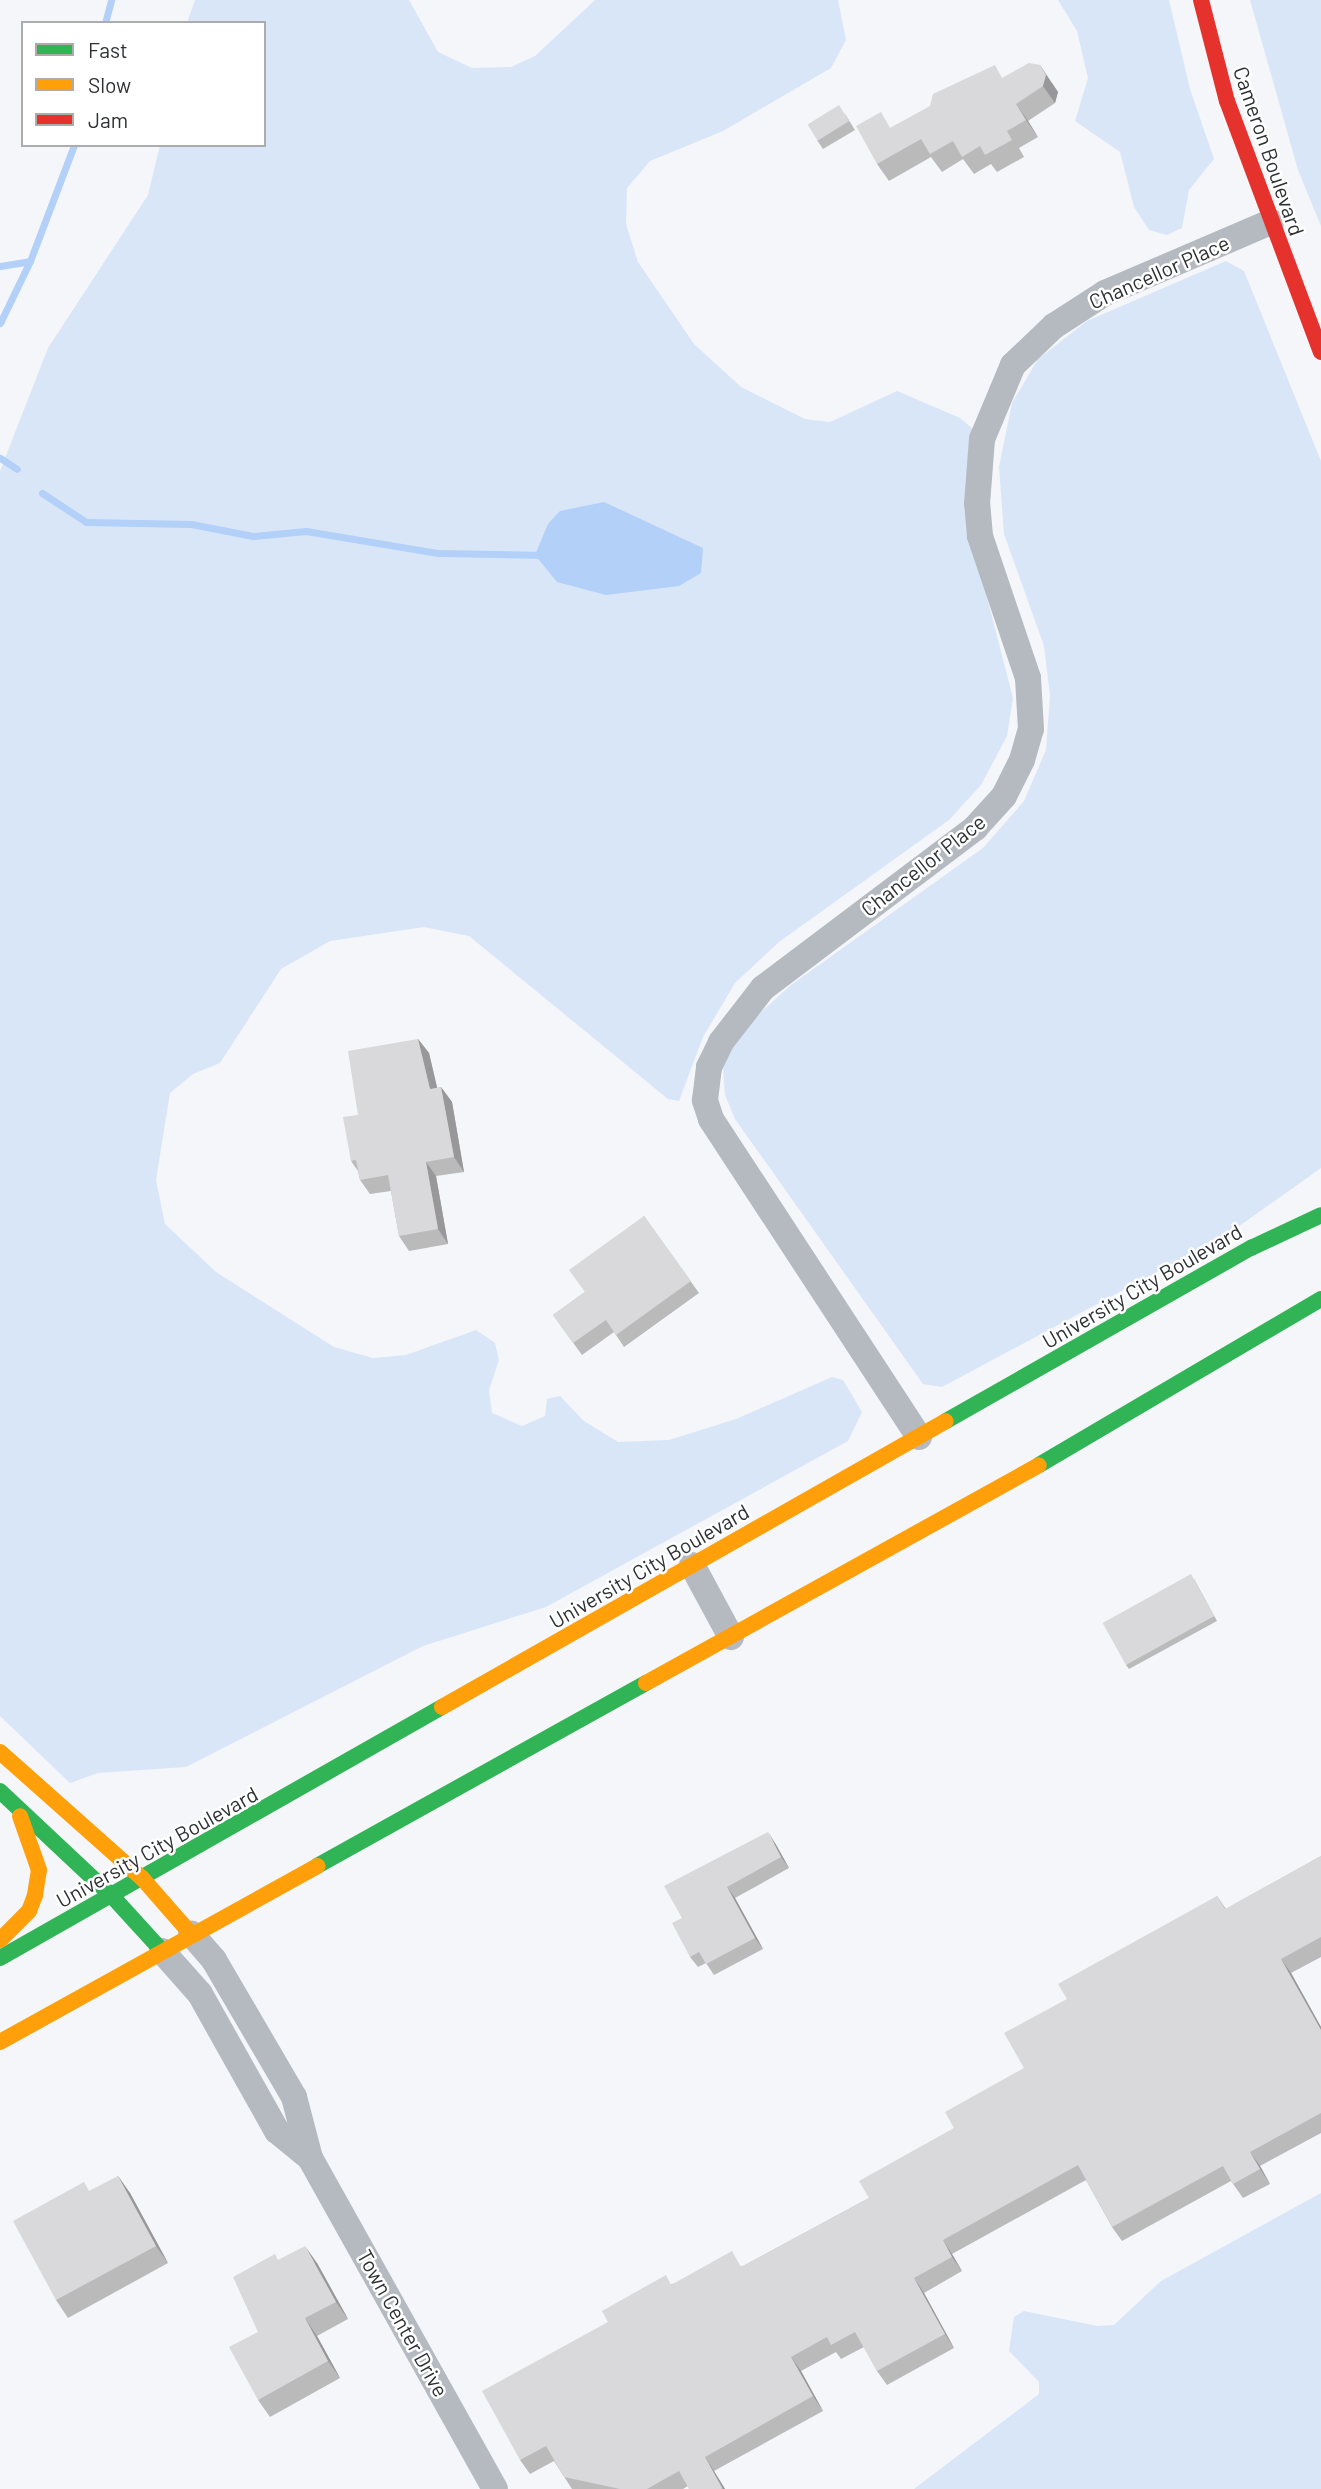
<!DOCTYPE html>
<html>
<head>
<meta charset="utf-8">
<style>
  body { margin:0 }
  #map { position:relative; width:1321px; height:2489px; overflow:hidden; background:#f4f6f9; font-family:Barlow,sans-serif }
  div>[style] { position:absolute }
  .green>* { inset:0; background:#d9e6f8 }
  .water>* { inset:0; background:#b2d0f8 }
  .stream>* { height:7px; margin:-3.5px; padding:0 3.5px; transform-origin:3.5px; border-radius:3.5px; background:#b2d0f8 }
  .street>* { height:26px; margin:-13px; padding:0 13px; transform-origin:13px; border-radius:13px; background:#b5bac1 }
  .fast>* { height:16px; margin:-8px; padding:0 8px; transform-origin:8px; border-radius:8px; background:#30b455 }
  .slow>* { height:16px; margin:-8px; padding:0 8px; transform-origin:8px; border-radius:8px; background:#ff9f0a }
  .jam>* { height:16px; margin:-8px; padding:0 8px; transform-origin:8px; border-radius:8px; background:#e5322d }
  .wall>* { inset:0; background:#bbbabb }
  .shaded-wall>* { inset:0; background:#989799 }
  .building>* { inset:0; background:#d9d8da; transform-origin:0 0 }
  span { translate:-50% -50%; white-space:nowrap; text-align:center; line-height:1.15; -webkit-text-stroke:5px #fff; paint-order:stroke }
  .street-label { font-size:21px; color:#2e3032 }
  .legend { position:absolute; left:21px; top:21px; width:245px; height:126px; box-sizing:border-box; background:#fff; border:2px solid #abacad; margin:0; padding:9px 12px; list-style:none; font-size:21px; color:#2e3032 }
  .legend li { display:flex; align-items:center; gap:14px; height:35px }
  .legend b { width:35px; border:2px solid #abacad }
</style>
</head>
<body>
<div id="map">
  <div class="green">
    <i style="clip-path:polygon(195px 0,409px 0,438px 52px,472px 68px,511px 67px,535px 56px,595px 0,838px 0,846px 40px,831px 68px,723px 131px,650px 161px,627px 188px,626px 224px,638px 262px,694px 344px,741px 387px,805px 419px,830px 422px,897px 391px,960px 418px,973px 429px,975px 551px,1013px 698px,1007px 736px,981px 785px,949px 820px,779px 942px,735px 983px,703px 1037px,679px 1101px,668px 1099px,469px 936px,424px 927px,330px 941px,281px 969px,220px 1063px,193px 1074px,170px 1093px,156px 1180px,165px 1224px,216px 1272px,334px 1347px,373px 1358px,406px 1355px,476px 1330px,495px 1343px,499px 1360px,489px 1390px,492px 1413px,522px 1426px,545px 1416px,547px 1399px,560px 1396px,584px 1421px,618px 1442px,669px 1440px,736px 1419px,832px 1377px,843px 1380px,862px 1412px,848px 1441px,546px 1607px,423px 1646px,186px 1767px,98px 1773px,70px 1783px,0 1716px,0 471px,48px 348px,148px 195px,160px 145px,264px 145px,264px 23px,187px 23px)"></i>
    <i style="clip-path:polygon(1058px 0,1169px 0,1190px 89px,1214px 159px,1189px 190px,1182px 228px,1167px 235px,1149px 230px,1134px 207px,1120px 152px,1075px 121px,1088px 78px,1077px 31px)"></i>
    <i style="clip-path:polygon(1250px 0,1321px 0,1321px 226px,1298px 170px)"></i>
    <i style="clip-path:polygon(1226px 261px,1244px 271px,1321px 461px,1321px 1168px,1228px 1234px,942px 1387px,923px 1384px,735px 1119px,725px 1095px,723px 1066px,739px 1032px,791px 985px,983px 848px,1024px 801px,1046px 750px,1050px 695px,1044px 646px,1004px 534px,999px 467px,1012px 403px,1038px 359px,1087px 321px)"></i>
    <i style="clip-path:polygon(1321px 2193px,1321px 2489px,914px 2489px,1039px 2394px,1039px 2382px,1009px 2351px,1014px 2317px,1024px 2311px,1097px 2326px,1114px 2325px,1161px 2281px)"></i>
  </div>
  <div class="water">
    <i style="clip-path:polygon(604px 502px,703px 548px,701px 573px,679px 586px,606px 595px,557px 582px,535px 555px,548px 524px,560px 511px)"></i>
  </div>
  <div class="stream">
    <i style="left:105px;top:23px;width:24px;rotate:-75deg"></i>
    <i style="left:0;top:266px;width:30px;rotate:-9deg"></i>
    <i style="left:0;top:323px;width:69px;rotate:-64.2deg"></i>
    <i style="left:30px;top:261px;width:124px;rotate:-69.2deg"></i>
    <i style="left:0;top:458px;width:20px;rotate:33deg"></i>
    <i style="left:42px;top:493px;width:53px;rotate:33.4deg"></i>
    <i style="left:86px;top:522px;width:105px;rotate:1.1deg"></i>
    <i style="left:191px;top:524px;width:63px;rotate:11deg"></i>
    <i style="left:253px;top:536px;width:53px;rotate:-5.4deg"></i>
    <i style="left:306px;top:531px;width:134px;rotate:9.5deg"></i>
    <i style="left:438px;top:553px;width:106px;rotate:1.1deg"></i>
  </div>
  <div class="street">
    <i style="left:919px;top:1437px;width:380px;rotate:-123.2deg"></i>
    <i style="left:711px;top:1119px;width:20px;rotate:-108deg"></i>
    <i style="left:705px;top:1100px;width:33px;rotate:-83deg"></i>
    <i style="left:709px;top:1067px;width:28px;rotate:-64deg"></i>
    <i style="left:721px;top:1042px;width:68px;rotate:-52.1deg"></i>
    <i style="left:763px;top:988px;width:266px;rotate:-37deg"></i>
    <i style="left:975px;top:828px;width:43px;rotate:-47.8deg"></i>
    <i style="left:1004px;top:796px;width:40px;rotate:-63.4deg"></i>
    <i style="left:1022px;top:760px;width:32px;rotate:-74deg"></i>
    <i style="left:1031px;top:729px;width:51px;rotate:-93.4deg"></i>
    <i style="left:1028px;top:678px;width:150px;rotate:-108.7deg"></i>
    <i style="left:980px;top:536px;width:32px;rotate:-95deg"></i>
    <i style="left:977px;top:504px;width:65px;rotate:-85.6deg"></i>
    <i style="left:982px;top:439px;width:80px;rotate:-67.3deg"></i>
    <i style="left:1013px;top:365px;width:57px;rotate:-43.6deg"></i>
    <i style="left:1054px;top:326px;width:61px;rotate:-32.9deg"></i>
    <i style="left:1105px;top:293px;width:181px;rotate:-23.2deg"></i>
    <i style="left:692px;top:1565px;width:82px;rotate:61.6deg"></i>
    <i style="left:162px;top:1951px;width:57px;rotate:48.5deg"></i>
    <i style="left:200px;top:1994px;width:157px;rotate:60.7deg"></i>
    <i style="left:277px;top:2131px;width:43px;rotate:39.3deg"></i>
    <i style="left:310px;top:2158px;width:63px;rotate:-104.7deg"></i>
    <i style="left:294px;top:2097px;width:159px;rotate:-120.3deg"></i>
    <i style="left:214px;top:1960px;width:35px;rotate:-131deg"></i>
    <i style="left:310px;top:2158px;width:379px;rotate:60.8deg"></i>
  </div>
  <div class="fast">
    <i style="left:946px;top:1421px;width:351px;rotate:-29.6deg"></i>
    <i style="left:1251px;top:1248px;width:77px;rotate:-25.2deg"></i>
    <i style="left:1039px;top:1465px;width:327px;rotate:-30.5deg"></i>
    <i style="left:0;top:1791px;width:154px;rotate:43.2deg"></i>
    <i style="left:112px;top:1896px;width:74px;rotate:47.7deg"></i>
    <i style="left:317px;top:1866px;width:376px;rotate:-29.1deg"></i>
    <i style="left:0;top:1958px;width:508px;rotate:-29.59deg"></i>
  </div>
  <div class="slow">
    <i style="left:646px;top:1683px;width:449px;rotate:-29deg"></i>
    <i style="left:442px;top:1707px;width:579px;rotate:-29.57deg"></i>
    <i style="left:0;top:1752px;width:190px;rotate:41.6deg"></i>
    <i style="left:142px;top:1878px;width:74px;rotate:48.8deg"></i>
    <i style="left:0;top:1940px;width:41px;rotate:-45deg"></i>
    <i style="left:29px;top:1911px;width:17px;rotate:-69deg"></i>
    <i style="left:35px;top:1895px;width:25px;rotate:-81deg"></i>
    <i style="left:39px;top:1870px;width:57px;rotate:-109.4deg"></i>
    <i style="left:0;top:2042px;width:363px;rotate:-29deg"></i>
  </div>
  <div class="jam">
    <i style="left:1201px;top:0;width:104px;rotate:75.6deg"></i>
    <i style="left:1227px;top:101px;width:268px;rotate:69.5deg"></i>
  </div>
  <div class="wall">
    <i style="clip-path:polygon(1052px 83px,1058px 92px,1055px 103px,1028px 121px,1038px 137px,1019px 148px,1024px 157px,997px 172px,991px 164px,974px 174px,963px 159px,942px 172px,931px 157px,889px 181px,877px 164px,892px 128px)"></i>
    <i style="clip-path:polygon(845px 114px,855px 130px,823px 149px,817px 140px)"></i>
    <i style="clip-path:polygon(418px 1039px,429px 1053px,437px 1088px,441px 1087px,452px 1102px,464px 1172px,436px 1176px,448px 1244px,409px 1251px,399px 1236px,391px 1191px,370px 1194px,360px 1180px,358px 1171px,351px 1161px,358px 1115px)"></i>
    <i style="clip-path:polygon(644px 1216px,699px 1293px,624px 1347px,614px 1332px,582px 1355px,553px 1315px,585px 1292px)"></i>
    <i style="clip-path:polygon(1194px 1579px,1217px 1621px,1129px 1669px,1126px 1665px)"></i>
    <i style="clip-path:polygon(775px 1843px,789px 1868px,735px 1898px,763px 1949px,714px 1975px,706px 1963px,698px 1967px,690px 1957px,682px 1918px)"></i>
    <i style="clip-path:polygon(1321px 1856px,1321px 1957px,1291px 1973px,1321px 2027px,1321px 2133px,1260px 2166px,1270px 2184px,1243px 2198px,1231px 2181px,1122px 2241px,1112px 2227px,1086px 2180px,952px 2254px,962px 2271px,924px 2293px,954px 2348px,887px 2385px,877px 2371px,864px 2347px,841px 2359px,836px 2352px,801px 2371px,823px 2411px,714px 2471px,725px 2489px,689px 2489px,688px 2486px,683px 2489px,572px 2489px,554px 2461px,530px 2474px,520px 2460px,608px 2322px,672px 2284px,743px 2266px,869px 2198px,954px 2128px,1024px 2068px,1067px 1999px,1217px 1896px,1226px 1909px)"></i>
    <i style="clip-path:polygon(118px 2176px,130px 2193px,168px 2263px,68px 2318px,56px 2300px)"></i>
    <i style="clip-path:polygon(278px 2260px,317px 2263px,348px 2319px,317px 2336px,340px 2378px,270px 2417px,258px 2400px,258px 2332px)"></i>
  </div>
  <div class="shaded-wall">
    <i style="clip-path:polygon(1040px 65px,1058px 92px,1055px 103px,1043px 86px)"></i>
    <i style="clip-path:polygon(1016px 104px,1028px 121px,1038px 137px,1026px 120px)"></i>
    <i style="clip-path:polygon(418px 1039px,429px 1053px,441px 1104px,430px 1089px)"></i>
    <i style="clip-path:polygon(441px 1087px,452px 1102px,464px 1172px,454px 1157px)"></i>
    <i style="clip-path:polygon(426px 1162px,436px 1176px,448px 1244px,438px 1229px)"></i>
    <i style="clip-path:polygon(768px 1832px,775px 1843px,789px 1868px,781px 1857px)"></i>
    <i style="clip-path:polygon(727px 1887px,735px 1898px,763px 1949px,755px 1938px)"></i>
    <i style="clip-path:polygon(1281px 1959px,1291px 1973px,1321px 2027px,1321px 2030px)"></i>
    <i style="clip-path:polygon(1250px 2152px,1260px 2166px,1270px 2184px,1260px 2169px)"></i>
    <i style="clip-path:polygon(118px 2176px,130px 2193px,168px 2263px,156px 2246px)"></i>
    <i style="clip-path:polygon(943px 2240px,952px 2254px,962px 2271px,952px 2257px)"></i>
    <i style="clip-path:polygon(305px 2246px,317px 2263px,348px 2319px,336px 2302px)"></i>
    <i style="clip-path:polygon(914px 2278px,924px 2293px,954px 2348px,945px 2334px)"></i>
    <i style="clip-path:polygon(305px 2318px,317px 2336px,340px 2378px,328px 2361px)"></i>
    <i style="clip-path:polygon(791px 2357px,801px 2371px,823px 2411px,813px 2396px)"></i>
    <i style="clip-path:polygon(705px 2457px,714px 2471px,725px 2489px,723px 2489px)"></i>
  </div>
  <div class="building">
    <i style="clip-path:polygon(1029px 63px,1040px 65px,1046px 75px,1043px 86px,1016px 104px,1026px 120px,1007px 131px,1012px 140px,985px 155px,980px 146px,962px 157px,953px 141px,930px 154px,921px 139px,877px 164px,856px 126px,881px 112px,890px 128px,930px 106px,933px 94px,995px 65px,1002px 78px)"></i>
    <i style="left:839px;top:105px;width:19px;height:37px;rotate:58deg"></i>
    <i style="clip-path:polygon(418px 1039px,430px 1089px,441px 1087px,454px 1157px,426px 1162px,438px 1229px,399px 1236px,388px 1175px,360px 1180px,356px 1160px,351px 1161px,343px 1117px,358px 1115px,348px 1051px)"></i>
    <i style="clip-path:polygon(644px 1216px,691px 1281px,616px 1335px,606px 1320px,573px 1343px,553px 1315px,585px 1292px,569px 1270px)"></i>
    <i style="left:1191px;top:1574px;width:48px;height:101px;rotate:61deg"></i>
    <i style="clip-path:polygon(768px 1832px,781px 1857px,727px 1887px,755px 1938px,706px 1964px,699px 1952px,690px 1957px,672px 1923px,682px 1918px,664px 1886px)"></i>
    <i style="clip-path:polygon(1321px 1856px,1321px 1937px,1281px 1959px,1321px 2030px,1321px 2113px,1250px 2152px,1260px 2169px,1233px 2184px,1223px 2166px,1112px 2227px,1078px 2165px,943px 2240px,952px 2257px,914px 2278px,945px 2334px,877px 2371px,855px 2332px,831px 2345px,827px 2337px,791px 2357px,813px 2396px,705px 2457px,722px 2488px,721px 2489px,689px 2489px,679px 2471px,647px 2489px,620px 2489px,564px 2477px,546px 2446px,520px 2460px,482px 2391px,608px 2322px,602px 2311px,666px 2275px,671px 2285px,732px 2251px,741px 2267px,869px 2198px,859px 2181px,954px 2128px,945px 2112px,1024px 2068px,1004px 2033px,1067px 1999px,1058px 1984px,1217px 1896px,1225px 1909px)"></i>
    <i style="clip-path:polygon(118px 2176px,156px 2246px,56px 2300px,13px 2221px,84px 2182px,89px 2191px)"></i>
    <i style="clip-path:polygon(305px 2246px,336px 2302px,305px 2318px,328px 2361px,258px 2400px,229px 2347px,258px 2332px,233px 2277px,275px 2254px,278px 2260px)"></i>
  </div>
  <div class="street-label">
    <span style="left:1269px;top:151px;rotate:71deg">Cameron Boulevard</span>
    <span style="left:1159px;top:272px;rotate:-24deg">Chancellor Place</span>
    <span style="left:923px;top:865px;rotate:-38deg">Chancellor Place</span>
    <span style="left:1142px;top:1286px;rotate:-30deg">University City Boulevard</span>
    <span style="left:649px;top:1566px;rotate:-30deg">University City Boulevard</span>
    <span style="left:157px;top:1847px;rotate:-29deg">University City Boulevard</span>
    <span style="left:403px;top:2323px;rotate:61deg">Town Center Drive</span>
  </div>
  <ul class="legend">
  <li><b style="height:9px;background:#30b455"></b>Fast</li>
  <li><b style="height:9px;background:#ff9f0a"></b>Slow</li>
  <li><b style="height:9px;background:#e5322d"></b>Jam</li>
  </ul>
</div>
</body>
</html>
